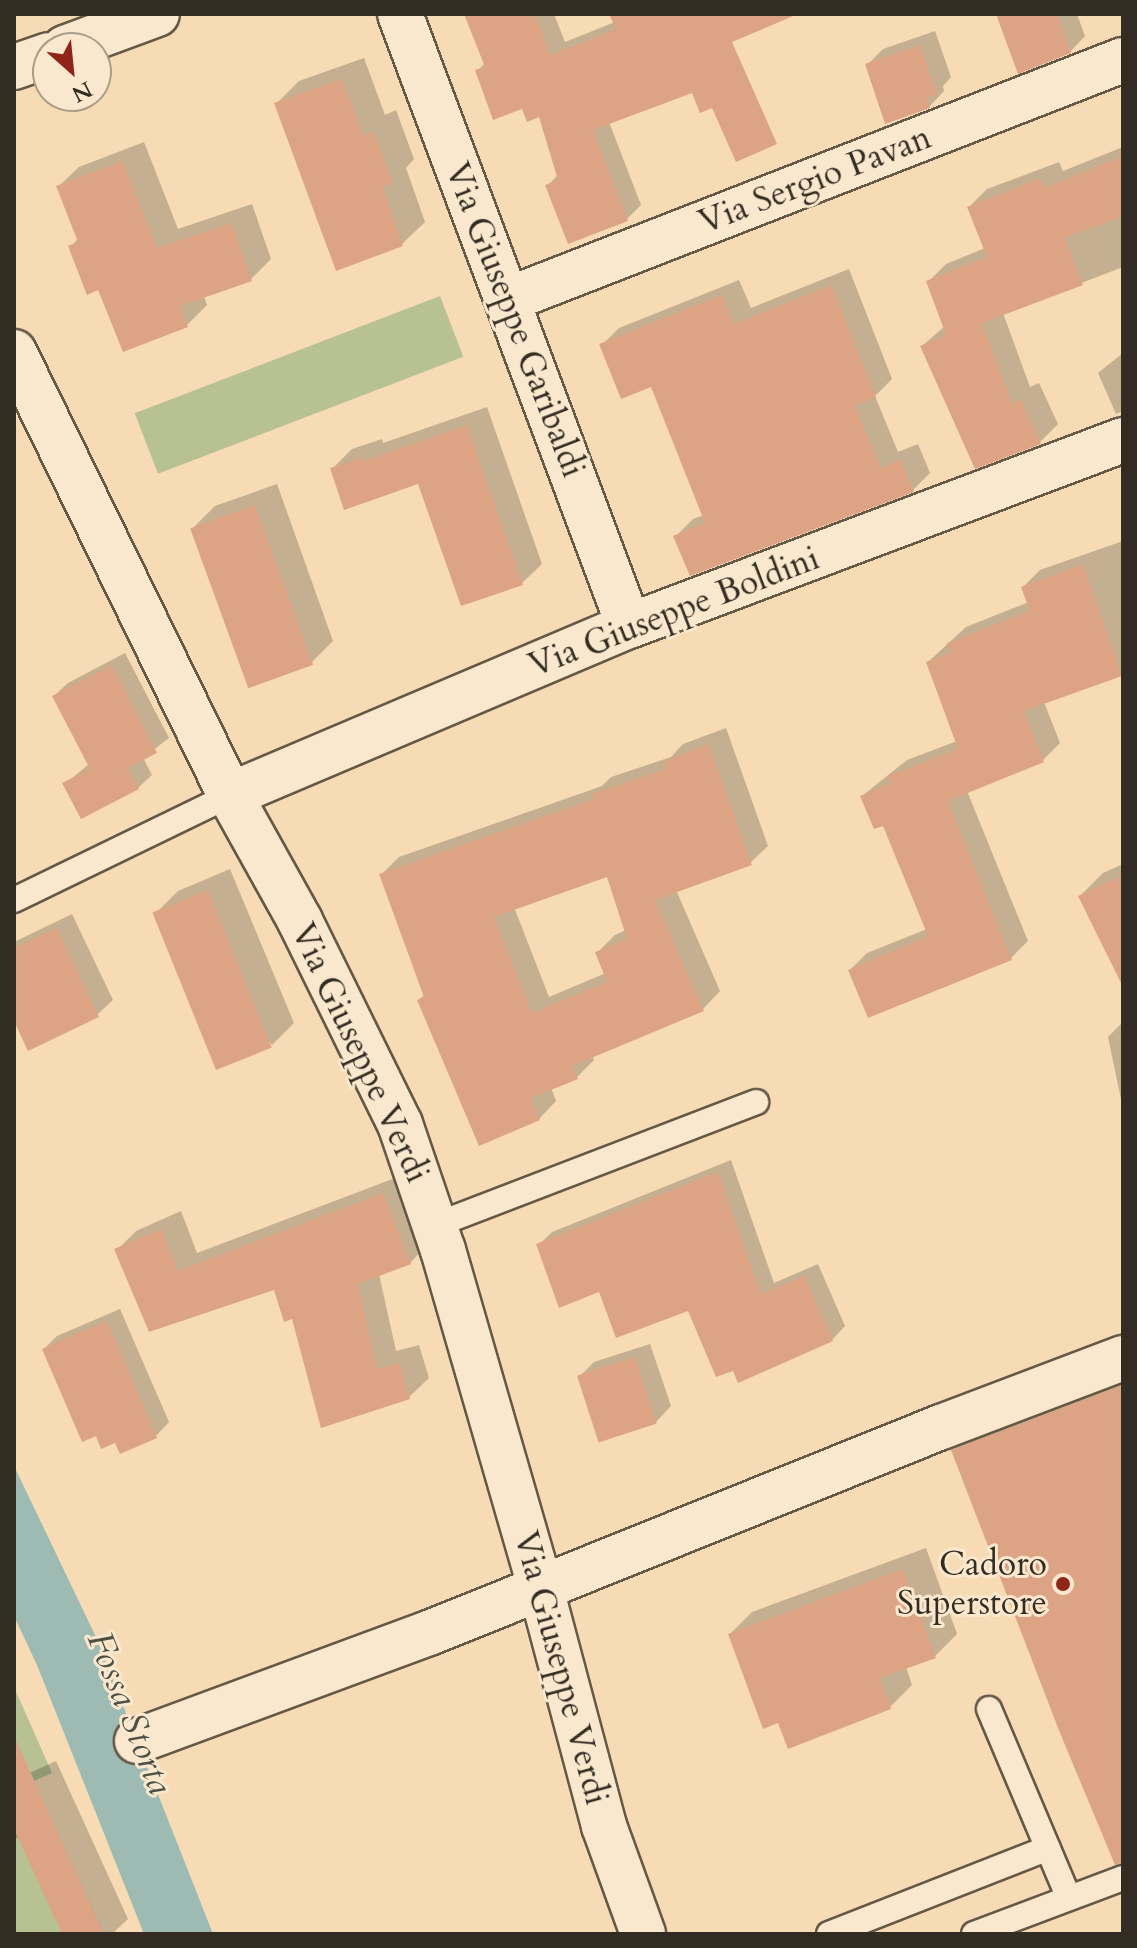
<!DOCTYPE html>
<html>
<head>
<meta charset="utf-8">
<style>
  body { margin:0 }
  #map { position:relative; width:1137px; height:1948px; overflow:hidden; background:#f6dbb4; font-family:Cardo,serif }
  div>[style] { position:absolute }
  .green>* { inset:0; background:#b7c191; transform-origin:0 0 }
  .water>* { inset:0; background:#9dbab3 }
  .shadow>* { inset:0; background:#0003 }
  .building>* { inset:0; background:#dca485; transform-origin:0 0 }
  .roads { filter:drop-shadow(2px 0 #645846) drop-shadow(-2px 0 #645846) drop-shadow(0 2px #645846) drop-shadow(0 -2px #645846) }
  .lane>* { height:24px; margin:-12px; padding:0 12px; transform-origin:12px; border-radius:12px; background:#f9e8ce }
  .street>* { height:44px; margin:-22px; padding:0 22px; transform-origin:22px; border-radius:22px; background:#f9e8ce }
  .secondary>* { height:44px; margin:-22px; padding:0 22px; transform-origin:22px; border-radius:22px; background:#f9e8ce }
  .dots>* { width:22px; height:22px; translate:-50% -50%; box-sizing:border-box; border:4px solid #f9e8ce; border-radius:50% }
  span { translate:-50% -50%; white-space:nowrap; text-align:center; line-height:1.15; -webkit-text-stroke:6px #f9e8ce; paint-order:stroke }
  .street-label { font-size:34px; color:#332c22 }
  .poi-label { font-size:34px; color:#332c22 }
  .right { translate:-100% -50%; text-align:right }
  .water-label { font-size:36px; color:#4e5046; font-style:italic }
  .frame { position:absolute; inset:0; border:16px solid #332c22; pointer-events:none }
  .north { position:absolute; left:32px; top:32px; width:80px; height:80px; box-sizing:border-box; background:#f9e8ce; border:2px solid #aa9d89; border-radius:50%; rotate:153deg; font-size:22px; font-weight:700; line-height:32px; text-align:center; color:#332c22 }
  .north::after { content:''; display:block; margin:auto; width:28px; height:36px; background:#8f2418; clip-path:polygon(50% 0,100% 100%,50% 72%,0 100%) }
</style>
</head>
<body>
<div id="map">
  <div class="green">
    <i style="left:440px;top:296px;width:65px;height:327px;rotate:69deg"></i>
    <i style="clip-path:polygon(14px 1687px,52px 1773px,34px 1781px,104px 1934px,14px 1934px)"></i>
  </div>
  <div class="water">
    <i style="clip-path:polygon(14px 1466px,96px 1637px,213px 1934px,144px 1934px,37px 1665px,14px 1616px)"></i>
  </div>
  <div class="shadow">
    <i style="clip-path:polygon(482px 14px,554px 14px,565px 42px,615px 22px,611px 14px,706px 14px,609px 122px,641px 205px,626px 220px,547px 186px,559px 174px,540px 115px,477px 71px,485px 63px)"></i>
    <i style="clip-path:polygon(1007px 14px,1077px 14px,1085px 36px,1070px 52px)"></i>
    <i style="clip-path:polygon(935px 31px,951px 77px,943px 86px,944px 91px,929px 107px,868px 64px,883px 49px)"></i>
    <i style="clip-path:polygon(364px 58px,385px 115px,396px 110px,414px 159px,406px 168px,425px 222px,402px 244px,277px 103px,299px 81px)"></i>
    <i style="clip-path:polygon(144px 142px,178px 229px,252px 204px,271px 259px,251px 279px,204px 296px,207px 305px,187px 325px,100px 288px,70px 247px,79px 238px,58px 187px,79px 167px)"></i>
    <i style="clip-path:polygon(1123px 147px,1123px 267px,1003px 313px,1030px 387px,1039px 383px,1058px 424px,1040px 442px,922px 346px,945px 326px,928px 282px,946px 264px,985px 248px,969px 207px,987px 189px,1059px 162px,1063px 171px)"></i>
    <i style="clip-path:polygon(849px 269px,892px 379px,875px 396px,898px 452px,918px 444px,930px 473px,913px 490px,676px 536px,693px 519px,704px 515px,652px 384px,602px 345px,619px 328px,739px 280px,751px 308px)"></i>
    <i style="clip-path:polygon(1123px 353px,1123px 411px,1116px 414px,1098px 373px)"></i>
    <i style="clip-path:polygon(487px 407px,542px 564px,522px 583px,420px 481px,332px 469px,352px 449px,382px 439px,383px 443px)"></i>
    <i style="clip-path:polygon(277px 484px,333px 641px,311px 663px,192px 529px,215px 506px)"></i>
    <i style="clip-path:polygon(1123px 541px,1123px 674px,1044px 702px,1060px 743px,1043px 760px,967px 791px,1028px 941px,1011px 958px,850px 970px,867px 953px,927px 929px,884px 824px,862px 796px,907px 760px,957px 741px,928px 662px,966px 627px,1029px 602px,1023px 587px,1040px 570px)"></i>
    <i style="clip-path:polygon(125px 653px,169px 738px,143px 758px,152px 775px,138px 788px,65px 784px,89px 764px,54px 696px,68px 683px)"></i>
    <i style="clip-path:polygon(evenodd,726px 728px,768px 846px,750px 863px,676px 890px,720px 991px,703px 1009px,592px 1055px,594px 1060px,577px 1077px,551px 1088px,556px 1101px,539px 1119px,419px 1000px,425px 994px,382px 874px,399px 857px,602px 786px,611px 777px,671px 757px,683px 744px,726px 728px,608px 874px,626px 930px,615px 935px,597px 953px,606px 973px,549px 997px,514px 907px,608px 874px)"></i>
    <i style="clip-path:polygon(1123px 864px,1123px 983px,1080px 896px,1103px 873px)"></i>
    <i style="clip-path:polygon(230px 869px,294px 1023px,272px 1045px,156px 913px,178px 891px)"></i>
    <i style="clip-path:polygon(72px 914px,113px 1000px,97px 1015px,14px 1017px,14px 942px)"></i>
    <i style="clip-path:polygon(1123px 1022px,1123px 1109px,1108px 1037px)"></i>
    <i style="clip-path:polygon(731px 1160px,774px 1283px,818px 1264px,845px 1326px,832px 1340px,600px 1289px,539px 1245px,552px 1232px)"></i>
    <i style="clip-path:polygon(403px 1175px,429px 1243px,410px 1263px,379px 1274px,396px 1351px,419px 1345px,429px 1378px,409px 1397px,293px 1316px,275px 1287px,150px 1330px,117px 1250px,136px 1231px,181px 1211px,197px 1253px)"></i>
    <i style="clip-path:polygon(120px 1309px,169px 1422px,156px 1436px,116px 1441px,44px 1349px,57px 1336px)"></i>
    <i style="clip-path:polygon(650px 1344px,671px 1406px,656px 1422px,579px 1377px,594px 1362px)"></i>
    <i style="clip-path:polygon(1123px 1372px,1123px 1851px,953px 1450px,976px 1428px)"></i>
    <i style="clip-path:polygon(926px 1548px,957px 1634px,935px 1656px,906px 1667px,912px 1685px,890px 1707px,779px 1720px,730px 1634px,752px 1612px)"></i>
    <i style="clip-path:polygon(56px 1761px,128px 1919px,112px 1934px,64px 1934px,20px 1837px,14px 1839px,14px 1780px)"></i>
  </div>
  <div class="building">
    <i style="clip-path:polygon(464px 14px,535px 14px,551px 55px,616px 29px,609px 14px,798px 14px,732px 42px,777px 144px,736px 162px,712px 108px,700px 113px,692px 93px,593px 130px,628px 221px,568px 244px,545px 185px,558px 180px,539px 117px,527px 122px,522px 109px,493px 120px,475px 70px,485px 67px)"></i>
    <i style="clip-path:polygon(996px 14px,1057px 14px,1071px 53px,1018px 74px)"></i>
    <i style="clip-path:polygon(920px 45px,937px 94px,927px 98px,930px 108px,885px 124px,865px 64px)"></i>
    <i style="clip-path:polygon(342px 79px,363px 136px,374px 131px,393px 183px,383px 187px,403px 246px,336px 271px,274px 103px)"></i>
    <i style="clip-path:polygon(1123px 156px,1123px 216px,1065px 238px,1083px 285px,982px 323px,1012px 403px,1021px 399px,1041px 444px,975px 469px,920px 346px,946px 335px,926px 281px,987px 257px,967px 207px,1041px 178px,1045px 188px)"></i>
    <i style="clip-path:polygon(123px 161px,157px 248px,232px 223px,252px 281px,180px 306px,188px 327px,123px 352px,98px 290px,87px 295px,68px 246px,78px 242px,56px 186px)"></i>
    <i style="clip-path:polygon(832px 285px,876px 397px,855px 406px,881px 468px,901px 460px,914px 492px,690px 576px,673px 536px,705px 523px,651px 387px,621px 399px,599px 344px,722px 295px,734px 324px)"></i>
    <i style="clip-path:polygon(467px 425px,523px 585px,461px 606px,418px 484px,344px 510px,330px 468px,363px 458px,364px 461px)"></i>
    <i style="left:255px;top:505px;width:170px;height:69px;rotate:70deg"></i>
    <i style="clip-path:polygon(1083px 564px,1122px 676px,1024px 711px,1044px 762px,948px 801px,1012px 960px,868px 1018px,848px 970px,928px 936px,883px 826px,874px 829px,860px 796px,891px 783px,888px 776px,958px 749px,926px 662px,950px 653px,947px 643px,1030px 611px,1021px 587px)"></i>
    <i style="clip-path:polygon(112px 665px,157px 753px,128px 768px,139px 789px,81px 819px,62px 783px,90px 769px,52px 696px)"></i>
    <i style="clip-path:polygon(evenodd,709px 744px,752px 865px,655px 900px,704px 1011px,572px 1066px,578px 1079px,531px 1098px,540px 1120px,479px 1146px,417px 1000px,424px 997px,379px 874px,594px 799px,592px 794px,666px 769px,664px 761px,709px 744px,607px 877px,627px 939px,595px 952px,607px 982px,532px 1013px,494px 917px,607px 877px)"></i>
    <i style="clip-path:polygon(1123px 875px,1123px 987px,1078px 896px)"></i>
    <i style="left:208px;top:890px;width:170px;height:60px;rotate:68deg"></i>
    <i style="clip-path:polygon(57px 928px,99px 1017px,28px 1051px,14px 1021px,14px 948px)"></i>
    <i style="clip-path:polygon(718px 1172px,761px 1294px,805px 1276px,833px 1341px,738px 1383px,733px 1371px,716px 1377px,688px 1311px,616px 1338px,599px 1292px,559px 1308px,536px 1244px)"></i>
    <i style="clip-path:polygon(383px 1193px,411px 1264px,358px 1284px,377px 1369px,400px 1363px,410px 1399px,321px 1428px,292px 1319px,284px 1322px,274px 1290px,149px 1332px,114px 1249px,162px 1229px,178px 1271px)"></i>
    <i style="clip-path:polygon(107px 1321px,157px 1438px,120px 1454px,115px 1443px,101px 1449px,96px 1436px,82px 1442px,42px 1349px)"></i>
    <i style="left:635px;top:1357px;width:70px;height:61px;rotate:72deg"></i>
    <i style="clip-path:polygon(1123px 1385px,1123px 1863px,1115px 1865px,1060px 1733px,951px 1450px)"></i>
    <i style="clip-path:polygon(903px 1569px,936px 1658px,880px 1678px,891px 1709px,788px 1749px,778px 1723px,763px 1729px,728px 1634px)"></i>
    <i style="clip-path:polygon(14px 1736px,104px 1934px,62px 1934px,14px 1829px)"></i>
  </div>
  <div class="roads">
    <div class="lane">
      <i style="left:14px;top:900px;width:240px;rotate:-25.9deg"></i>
      <i style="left:436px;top:1225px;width:343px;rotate:-21deg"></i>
      <i style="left:989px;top:1709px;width:205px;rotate:67.1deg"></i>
      <i style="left:829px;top:1934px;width:235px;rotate:-21.4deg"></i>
      <i style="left:974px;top:1934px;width:159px;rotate:-20.6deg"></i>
    </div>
    <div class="street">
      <i style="left:400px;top:14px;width:653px;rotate:69.49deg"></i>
      <i style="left:65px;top:48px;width:98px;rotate:-20.3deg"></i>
      <i style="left:14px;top:67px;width:36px;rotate:-19deg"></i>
      <i style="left:507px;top:300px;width:661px;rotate:-21.29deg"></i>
      <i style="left:230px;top:795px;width:433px;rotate:-23deg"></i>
      <i style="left:629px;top:626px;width:528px;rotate:-20.63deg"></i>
      <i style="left:137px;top:1741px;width:311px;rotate:-20.3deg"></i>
      <i style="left:429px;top:1633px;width:552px;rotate:-21.92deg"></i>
      <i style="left:941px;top:1427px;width:195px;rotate:-20.8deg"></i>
    </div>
    <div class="secondary">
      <i style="left:14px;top:352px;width:493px;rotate:64deg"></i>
      <i style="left:230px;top:795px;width:144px;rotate:60.9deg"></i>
      <i style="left:300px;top:921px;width:226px;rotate:63.8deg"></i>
      <i style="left:400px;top:1124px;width:133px;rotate:71.2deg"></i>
      <i style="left:443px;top:1250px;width:368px;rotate:73.9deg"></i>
      <i style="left:545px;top:1604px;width:230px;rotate:75.1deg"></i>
      <i style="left:604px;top:1826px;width:115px;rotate:70.1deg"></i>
    </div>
  </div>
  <div class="dots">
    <i style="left:1063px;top:1584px;background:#8f2418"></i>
  </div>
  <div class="street-label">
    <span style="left:815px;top:180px;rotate:-21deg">Via Sergio Pavan</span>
    <span style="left:515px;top:320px;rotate:69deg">Via Giuseppe Garibaldi</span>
    <span style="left:674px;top:612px;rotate:-21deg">Via Giuseppe Boldini</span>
    <span style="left:360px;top:1053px;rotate:65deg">Via Giuseppe Verdi</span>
    <span style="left:561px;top:1668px;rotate:75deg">Via Giuseppe Verdi</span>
  </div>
  <div class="poi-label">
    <span class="right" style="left:1047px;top:1584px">Cadoro<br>Superstore</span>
  </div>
  <div class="water-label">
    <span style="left:130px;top:1713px;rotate:68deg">Fossa Storta</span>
  </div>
  <div class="frame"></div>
  <div class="north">N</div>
</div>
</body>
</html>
